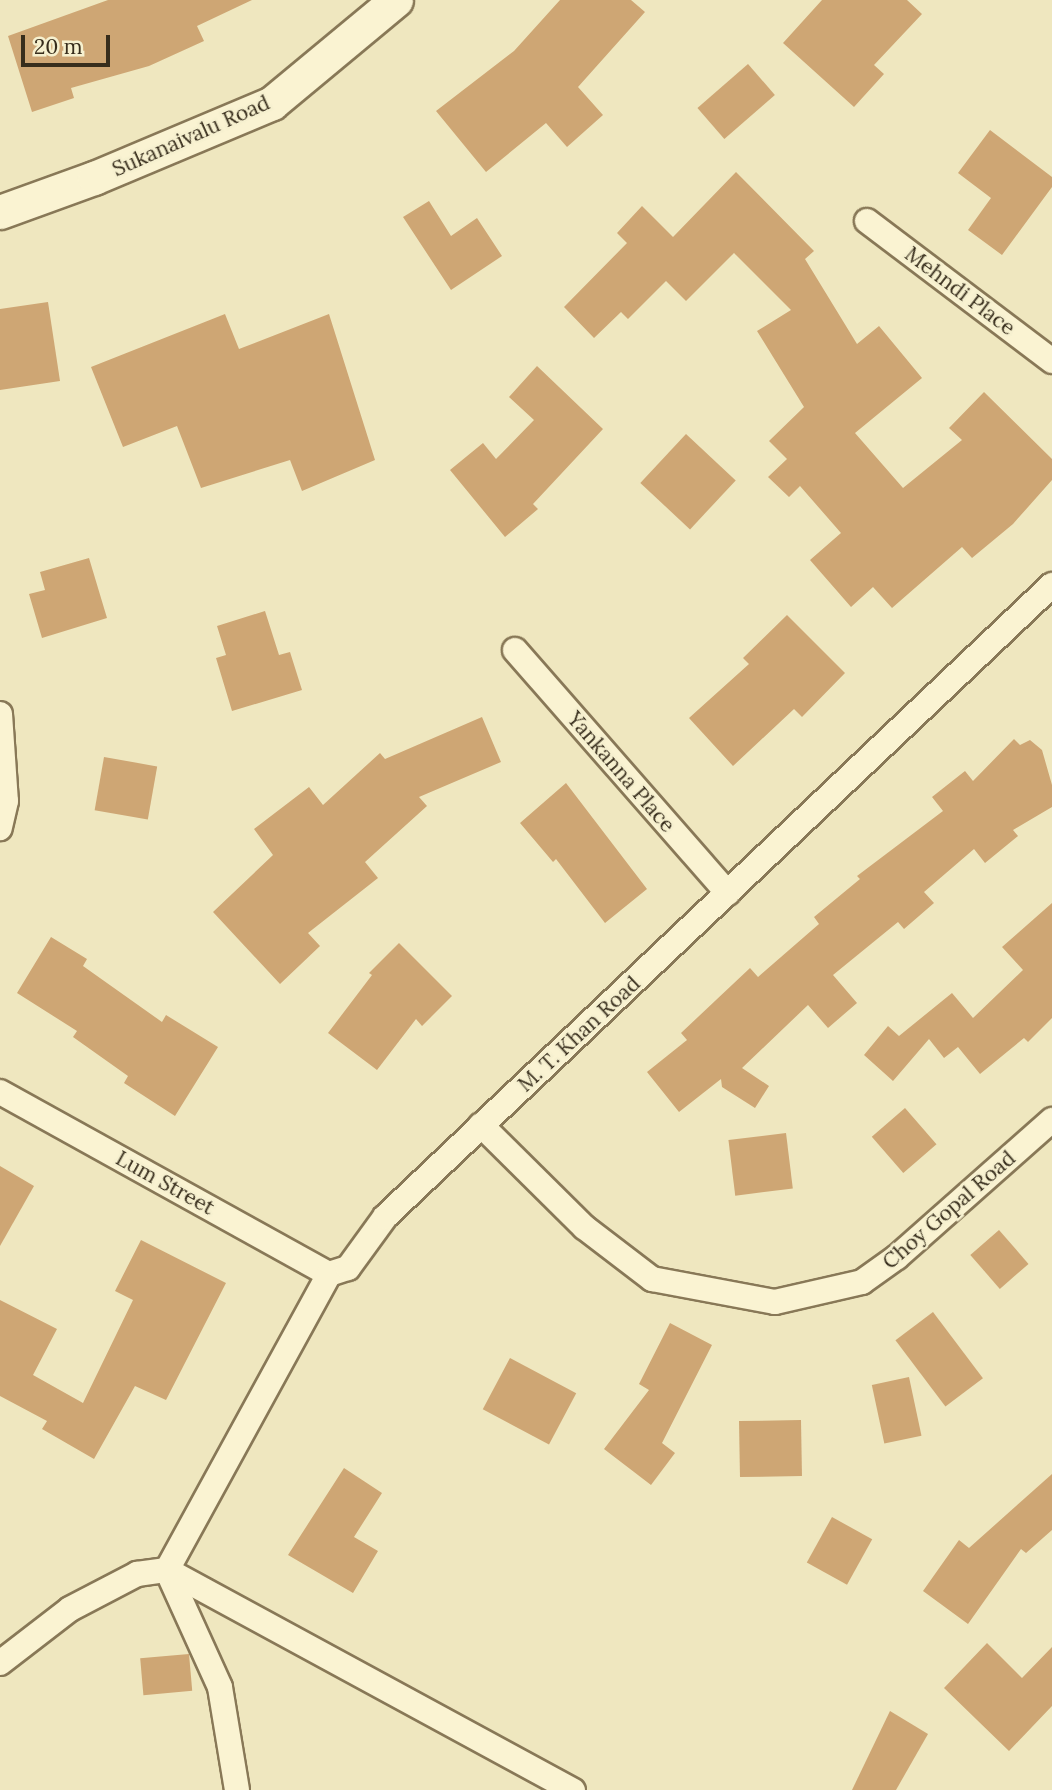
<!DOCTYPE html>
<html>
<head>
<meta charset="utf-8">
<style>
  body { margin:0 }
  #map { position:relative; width:1052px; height:1790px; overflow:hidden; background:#efe7bf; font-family:Lora,serif }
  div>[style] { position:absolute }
  .building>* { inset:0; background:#cea674; transform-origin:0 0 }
  .roads { filter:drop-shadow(2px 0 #887857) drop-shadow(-2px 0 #887857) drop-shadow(0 2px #887857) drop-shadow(0 -2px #887857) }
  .street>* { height:24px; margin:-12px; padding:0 12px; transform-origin:12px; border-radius:12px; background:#faf3d2 }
  .secondary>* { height:33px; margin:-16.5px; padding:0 16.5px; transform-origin:16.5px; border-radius:16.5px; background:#faf3d2 }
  span { translate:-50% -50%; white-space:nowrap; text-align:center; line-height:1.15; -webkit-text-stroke:5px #f6f0cf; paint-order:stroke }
  .street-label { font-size:21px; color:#372d1c }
  .scale { position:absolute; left:21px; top:35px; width:89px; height:32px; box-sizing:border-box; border:4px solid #372d1c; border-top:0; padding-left:9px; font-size:21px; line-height:24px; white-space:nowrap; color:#372d1c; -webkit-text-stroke:5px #f6f0cf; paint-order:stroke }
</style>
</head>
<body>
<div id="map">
  <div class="building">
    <i style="clip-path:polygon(108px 0,252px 0,197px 26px,204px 41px,149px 66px,71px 88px,74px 98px,32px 112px,8px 36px)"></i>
    <i style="clip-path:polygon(560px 0,631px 0,645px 12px,578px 87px,603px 115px,567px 147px,546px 123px,486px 172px,436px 111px,514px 51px)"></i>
    <i style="clip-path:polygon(822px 0,907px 0,922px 14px,874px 65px,884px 74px,854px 107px,783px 43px)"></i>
    <i style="left:748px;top:64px;width:41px;height:67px;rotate:49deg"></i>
    <i style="clip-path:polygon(990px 130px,1052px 177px,1052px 187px,1002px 255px,968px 230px,991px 198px,958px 173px)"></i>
    <i style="clip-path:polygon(736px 172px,814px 251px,805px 259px,857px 344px,879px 326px,922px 378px,855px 433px,903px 488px,962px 440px,949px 428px,984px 392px,1052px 459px,1052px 480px,1013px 524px,972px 558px,962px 547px,892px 608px,873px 587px,851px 607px,810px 560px,841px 533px,800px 486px,789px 497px,768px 477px,787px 459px,769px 441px,804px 407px,757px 331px,791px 310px,734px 253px,686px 301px,666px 281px,628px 319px,621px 312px,594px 338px,564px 307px,627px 243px,617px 233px,642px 206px,673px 237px)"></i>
    <i style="clip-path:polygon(429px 201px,451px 236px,477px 218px,502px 256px,451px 290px,403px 217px)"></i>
    <i style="clip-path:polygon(48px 302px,60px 381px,0 390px,0 309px)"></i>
    <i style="clip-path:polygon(225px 314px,239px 349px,329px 314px,375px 460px,302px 491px,290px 460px,201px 488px,177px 426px,123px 447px,91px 367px)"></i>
    <i style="clip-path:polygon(537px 366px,603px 429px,533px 504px,538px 509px,505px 537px,450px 470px,483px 443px,496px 459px,534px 420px,509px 397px)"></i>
    <i style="left:686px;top:434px;width:68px;height:67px;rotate:43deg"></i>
    <i style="clip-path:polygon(89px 558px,107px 618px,42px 638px,29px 594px,45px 590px,40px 572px)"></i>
    <i style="clip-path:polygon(265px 611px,279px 655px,290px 652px,302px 690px,232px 711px,216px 658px,226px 655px,217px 626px)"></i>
    <i style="clip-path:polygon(787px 615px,845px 673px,802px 717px,794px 709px,733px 766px,689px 718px,749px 664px,743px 658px)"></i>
    <i style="clip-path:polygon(482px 717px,501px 762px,419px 797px,427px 806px,365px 862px,378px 878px,308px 933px,320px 946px,280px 984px,213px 912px,273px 855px,254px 829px,309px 787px,323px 805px,380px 753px,385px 759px)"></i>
    <i style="clip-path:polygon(1014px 739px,1020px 745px,1030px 740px,1042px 750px,1052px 785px,1052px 807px,1013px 830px,1018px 836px,985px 863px,974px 849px,924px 892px,934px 903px,904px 929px,898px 922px,833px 975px,857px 1003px,828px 1028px,808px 1005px,742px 1068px,769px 1086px,755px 1108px,722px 1087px,721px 1079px,679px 1112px,647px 1072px,687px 1040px,681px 1033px,750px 968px,758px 977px,819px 924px,814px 917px,860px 879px,857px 876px,943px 811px,932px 797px,965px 771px,973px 781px)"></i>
    <i style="left:104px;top:757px;width:54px;height:54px;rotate:10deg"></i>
    <i style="clip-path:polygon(566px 783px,647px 889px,605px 923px,556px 859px,553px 862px,520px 823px)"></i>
    <i style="clip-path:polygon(1052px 903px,1052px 1018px,1028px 1042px,1024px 1038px,980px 1074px,958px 1047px,944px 1058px,929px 1039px,893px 1081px,864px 1055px,888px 1026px,899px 1036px,952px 993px,973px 1018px,1023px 970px,1002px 947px)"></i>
    <i style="clip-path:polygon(51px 937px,87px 959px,83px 966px,162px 1022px,166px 1015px,218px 1047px,175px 1116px,124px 1083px,128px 1076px,73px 1037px,77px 1031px,17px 993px)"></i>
    <i style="clip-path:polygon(399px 943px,452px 996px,422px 1026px,416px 1019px,377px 1070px,328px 1033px,372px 975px,369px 973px)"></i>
    <i style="left:905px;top:1108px;width:48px;height:44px;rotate:49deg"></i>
    <i style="left:786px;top:1133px;width:56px;height:58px;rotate:83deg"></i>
    <i style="clip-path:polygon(0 1166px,34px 1186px,0 1246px)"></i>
    <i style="left:999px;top:1230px;width:45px;height:38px;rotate:49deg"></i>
    <i style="clip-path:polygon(141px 1240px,226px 1283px,166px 1400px,135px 1386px,94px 1459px,42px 1429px,47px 1421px,0 1396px,0 1300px,57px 1329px,33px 1375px,83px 1403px,133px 1300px,115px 1291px)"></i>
    <i style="left:933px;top:1312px;width:83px;height:47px;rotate:53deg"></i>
    <i style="clip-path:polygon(670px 1323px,712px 1345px,662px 1443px,675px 1453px,651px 1485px,604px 1449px,649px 1390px,639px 1384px)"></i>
    <i style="left:510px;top:1358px;width:75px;height:58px;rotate:28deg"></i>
    <i style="left:909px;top:1377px;width:60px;height:38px;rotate:78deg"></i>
    <i style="left:801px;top:1420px;width:56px;height:62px;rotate:89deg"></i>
    <i style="clip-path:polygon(344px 1468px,382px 1493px,354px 1537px,378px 1551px,353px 1593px,288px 1555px)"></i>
    <i style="clip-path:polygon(1052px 1474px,1052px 1530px,1026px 1553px,1021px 1549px,968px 1624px,923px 1591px,959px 1540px,969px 1548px)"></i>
    <i style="left:832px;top:1517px;width:46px;height:52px;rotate:29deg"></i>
    <i style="clip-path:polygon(987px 1643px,1022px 1678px,1052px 1647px,1052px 1706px,1009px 1751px,944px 1688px)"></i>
    <i style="left:189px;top:1654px;width:37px;height:49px;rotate:85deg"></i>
    <i style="clip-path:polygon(890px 1711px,928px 1734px,896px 1790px,852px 1790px)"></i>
  </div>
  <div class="roads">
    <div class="street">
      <i style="left:867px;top:221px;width:232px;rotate:37.1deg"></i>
      <i style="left:515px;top:650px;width:323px;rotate:48.8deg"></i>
      <i style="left:0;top:714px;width:87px;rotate:86.1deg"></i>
      <i style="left:6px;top:801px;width:28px;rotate:103deg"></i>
      <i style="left:0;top:1092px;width:376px;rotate:29deg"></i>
      <i style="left:481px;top:1125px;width:145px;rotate:44.7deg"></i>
      <i style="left:584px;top:1227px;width:86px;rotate:37.4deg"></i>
      <i style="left:652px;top:1279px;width:125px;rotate:10.6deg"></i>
      <i style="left:775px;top:1302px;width:89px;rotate:-12.9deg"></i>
      <i style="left:862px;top:1282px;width:43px;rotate:-35.5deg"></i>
      <i style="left:897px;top:1257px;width:207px;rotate:-41.5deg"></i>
      <i style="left:0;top:1663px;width:88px;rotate:-37.6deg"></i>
      <i style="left:70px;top:1609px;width:76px;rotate:-27.6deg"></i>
      <i style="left:137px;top:1574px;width:30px;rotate:-8deg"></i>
      <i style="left:167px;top:1570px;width:462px;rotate:28.5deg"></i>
      <i style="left:237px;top:1790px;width:104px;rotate:-99.4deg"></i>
      <i style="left:220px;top:1687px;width:128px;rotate:-114.4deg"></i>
      <i style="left:167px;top:1570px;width:337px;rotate:-61.3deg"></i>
      <i style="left:329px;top:1274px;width:20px;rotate:-18deg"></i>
      <i style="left:348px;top:1268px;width:63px;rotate:-54deg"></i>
      <i style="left:385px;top:1217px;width:919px;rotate:-43.46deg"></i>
    </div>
    <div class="secondary">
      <i style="left:0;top:212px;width:100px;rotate:-19.9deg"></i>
      <i style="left:94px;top:178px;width:193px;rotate:-22.8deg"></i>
      <i style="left:272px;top:103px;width:161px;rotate:-39.7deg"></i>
    </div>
  </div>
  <div class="street-label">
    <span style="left:191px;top:136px;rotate:-24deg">Sukanaivalu Road</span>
    <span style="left:960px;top:291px;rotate:37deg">Mehndi Place</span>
    <span style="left:621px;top:772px;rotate:49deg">Yankanna Place</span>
    <span style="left:579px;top:1034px;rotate:-43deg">M. T. Khan Road</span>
    <span style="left:165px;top:1183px;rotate:29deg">Lum Street</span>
    <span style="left:949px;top:1210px;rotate:-41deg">Choy Gopal Road</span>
  </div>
  <div class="scale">20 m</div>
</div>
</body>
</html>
